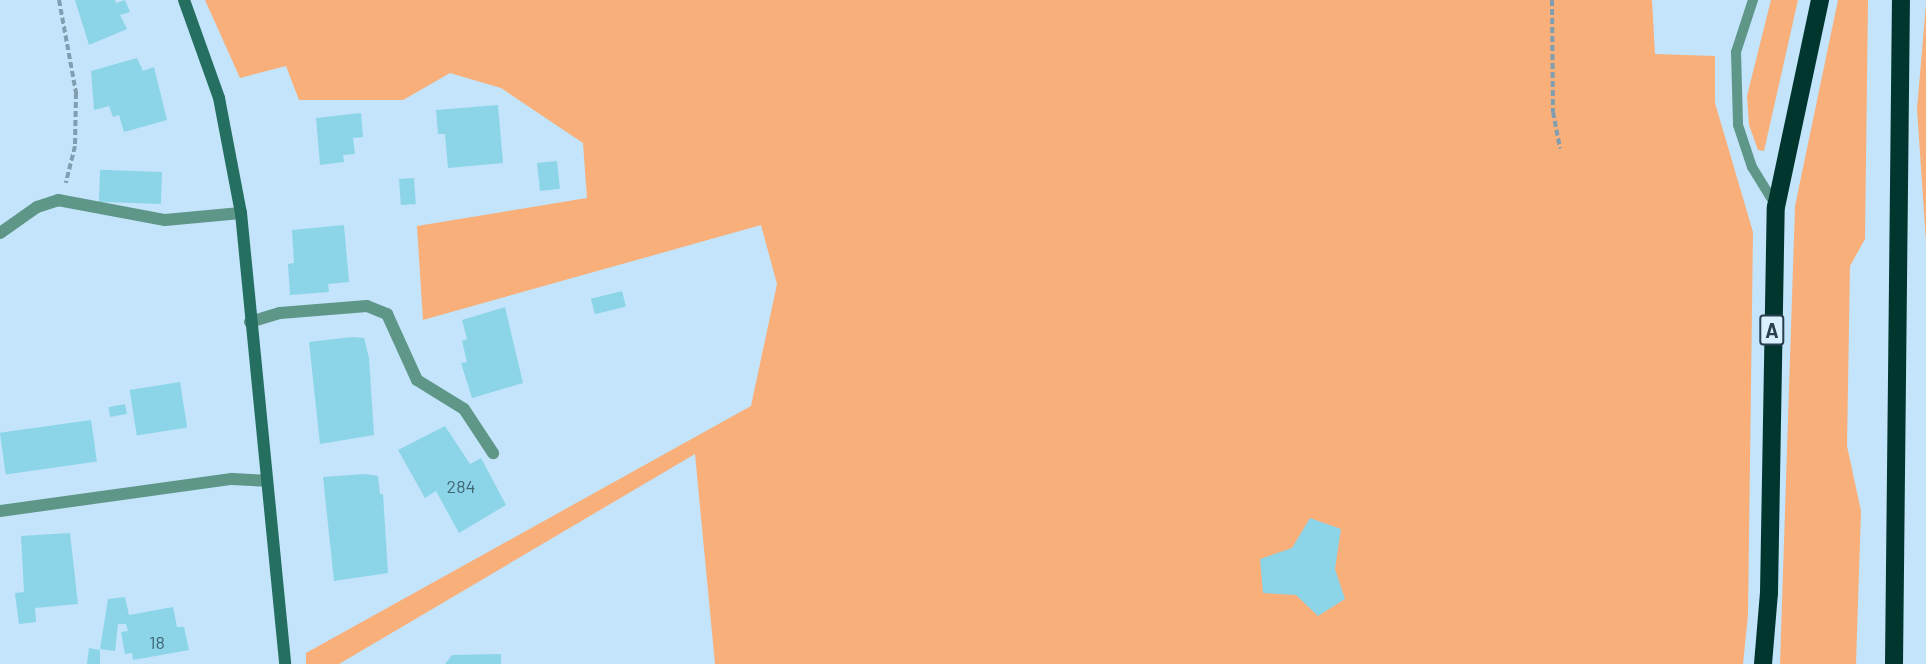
<!DOCTYPE html>
<html>
<head>
<meta charset="utf-8">
<style>
  body { margin:0 }
  #map { position:relative; width:1926px; height:664px; overflow:hidden; background:#c3e4fa; font-family:Barlow,sans-serif }
  div>[style] { position:absolute }
  .green>* { inset:0; background:#f8af7a }
  .building>* { inset:0; background:#8cd5e8; transform-origin:0 0 }
  .path>* { height:4px; margin-top:-2px; transform-origin:0; background:repeating-linear-gradient(90deg,#819eb1 0 6px,transparent 0 9px) }
  .lane>* { height:10px; margin:-5px; padding:0 5px; transform-origin:5px; border-radius:5px; background:#5e9688 }
  .street>* { height:12px; margin:-6px; padding:0 6px; transform-origin:6px; border-radius:6px; background:#5e9688 }
  .secondary>* { height:12px; margin:-6px; padding:0 6px; transform-origin:6px; border-radius:6px; background:#246f60 }
  .highway>* { height:18px; margin:-9px; padding:0 9px; transform-origin:9px; border-radius:9px; background:#00362d }
  span { translate:-50% -50%; white-space:nowrap; text-align:center; line-height:1.15; -webkit-text-stroke:4.5px #daf0ff; paint-order:stroke }
  .number-label { font-size:18px; color:#426574 }
  .number-label span { -webkit-text-stroke-width:0 }
  .shield-label span { padding:2px 4px; background:#daf0ff; border:2px solid; border-radius:4px; -webkit-text-stroke-width:0 }
  .shield-label { font-size:20px; color:#29404e; font-weight:700 }
</style>
</head>
<body>
<div id="map">
  <div class="green">
    <i style="clip-path:polygon(205px 0,1652px 0,1655px 54px,1715px 56px,1715px 103px,1753px 232px,1748px 615px,1743px 664px,715px 664px,695px 454px,339px 664px,306px 664px,306px 653px,751px 406px,777px 284px,761px 225px,423px 320px,417px 226px,587px 198px,583px 143px,501px 88px,450px 73px,403px 100px,299px 100px,286px 66px,240px 78px)"></i>
    <i style="clip-path:polygon(1771px 0,1798px 0,1764px 151px,1758px 150px,1749px 125px,1747px 96px)"></i>
    <i style="clip-path:polygon(1838px 0,1868px 0,1865px 239px,1850px 266px,1847px 446px,1861px 511px,1856px 664px,1780px 664px,1795px 206px)"></i>
    <i style="clip-path:polygon(1926px 4px,1926px 242px,1917px 109px)"></i>
  </div>
  <div class="building">
    <i style="clip-path:polygon(75px 0,115px 0,116px 3px,125px 0,130px 12px,120px 15px,127px 29px,89px 45px)"></i>
    <i style="clip-path:polygon(137px 58px,143px 71px,154px 67px,167px 120px,124px 132px,119px 115px,113px 117px,109px 106px,94px 110px,91px 71px)"></i>
    <i style="clip-path:polygon(498px 105px,503px 163px,448px 168px,445px 134px,438px 134px,436px 110px)"></i>
    <i style="clip-path:polygon(361px 113px,363px 137px,353px 138px,355px 154px,343px 155px,344px 162px,320px 165px,316px 118px)"></i>
    <i style="left:557px;top:161px;width:28px;height:20px;rotate:84deg"></i>
    <i style="left:162px;top:172px;width:32px;height:62px;rotate:92deg"></i>
    <i style="left:414px;top:178px;width:26px;height:15px;rotate:86deg"></i>
    <i style="clip-path:polygon(344px 225px,349px 282px,328px 284px,329px 292px,290px 295px,288px 264px,294px 263px,292px 230px)"></i>
    <i style="left:622px;top:291px;width:16px;height:32px;rotate:76deg"></i>
    <i style="clip-path:polygon(505px 307px,523px 383px,472px 398px,461px 363px,467px 362px,462px 341px,467px 339px,462px 320px)"></i>
    <i style="clip-path:polygon(352px 337px,364px 338px,369px 358px,374px 435px,320px 444px,309px 342px)"></i>
    <i style="left:180px;top:382px;width:46px;height:51px;rotate:81deg"></i>
    <i style="left:125px;top:404px;width:10px;height:17px;rotate:79deg"></i>
    <i style="left:91px;top:420px;width:42px;height:92px;rotate:82deg"></i>
    <i style="clip-path:polygon(445px 426px,470px 464px,481px 458px,506px 505px,459px 533px,436px 491px,425px 498px,398px 450px)"></i>
    <i style="clip-path:polygon(365px 474px,378px 476px,380px 494px,383px 494px,388px 573px,334px 581px,323px 477px)"></i>
    <i style="clip-path:polygon(1310px 518px,1341px 529px,1335px 569px,1345px 599px,1318px 616px,1296px 595px,1263px 593px,1260px 559px,1292px 548px)"></i>
    <i style="clip-path:polygon(70px 533px,78px 604px,35px 608px,36px 622px,19px 624px,15px 593px,24px 592px,21px 536px)"></i>
    <i style="clip-path:polygon(125px 597px,129px 615px,173px 607px,177px 627px,184px 627px,189px 650px,133px 660px,132px 653px,125px 654px,121px 632px,128px 631px,126px 624px,118px 624px,115px 651px,100px 649px,108px 599px)"></i>
    <i style="clip-path:polygon(89px 648px,100px 650px,100px 664px,87px 664px)"></i>
    <i style="clip-path:polygon(501px 654px,501px 664px,445px 664px,452px 655px)"></i>
  </div>
  <div class="path">
    <i style="left:59px;top:0;width:95px;rotate:79.6deg"></i>
    <i style="left:76px;top:93px;width:53px;rotate:91.1deg"></i>
    <i style="left:75px;top:146px;width:38px;rotate:104deg"></i>
    <i style="left:1552px;top:0;width:112px;rotate:89.5deg"></i>
    <i style="left:1553px;top:112px;width:37px;rotate:79deg"></i>
  </div>
  <div class="lane">
    <i style="left:1753px;top:0;width:55px;rotate:108.1deg"></i>
    <i style="left:1736px;top:52px;width:73px;rotate:88.4deg"></i>
    <i style="left:1738px;top:125px;width:44px;rotate:71.6deg"></i>
    <i style="left:1752px;top:167px;width:46px;rotate:58.4deg"></i>
  </div>
  <div class="street">
    <i style="left:0;top:233px;width:45px;rotate:-35.1deg"></i>
    <i style="left:37px;top:207px;width:22px;rotate:-18deg"></i>
    <i style="left:58px;top:200px;width:109px;rotate:10.6deg"></i>
    <i style="left:165px;top:220px;width:76px;rotate:-5.3deg"></i>
    <i style="left:250px;top:322px;width:31px;rotate:-17deg"></i>
    <i style="left:280px;top:313px;width:87px;rotate:-4.6deg"></i>
    <i style="left:367px;top:306px;width:22px;rotate:22deg"></i>
    <i style="left:387px;top:314px;width:72px;rotate:65.6deg"></i>
    <i style="left:417px;top:380px;width:55px;rotate:31.7deg"></i>
    <i style="left:464px;top:409px;width:53px;rotate:56.6deg"></i>
    <i style="left:0;top:511px;width:234px;rotate:-7.9deg"></i>
    <i style="left:232px;top:479px;width:35px;rotate:3deg"></i>
  </div>
  <div class="secondary">
    <i style="left:184px;top:0;width:104px;rotate:70.3deg"></i>
    <i style="left:219px;top:98px;width:117px;rotate:79.2deg"></i>
    <i style="left:241px;top:213px;width:453px;rotate:84.4deg"></i>
  </div>
  <div class="highway">
    <i style="left:1763px;top:664px;width:71px;rotate:-85.2deg"></i>
    <i style="left:1769px;top:593px;width:386px;rotate:-89deg"></i>
    <i style="left:1776px;top:207px;width:212px;rotate:-78deg"></i>
    <i style="left:1894px;top:664px;width:664px;rotate:-89.4deg"></i>
  </div>
  <div class="number-label">
    <span style="left:461px;top:486px">284</span>
    <span style="left:157px;top:642px">18</span>
  </div>
  <div class="shield-label">
    <span style="left:1772px;top:330px">A</span>
  </div>
</div>
</body>
</html>
